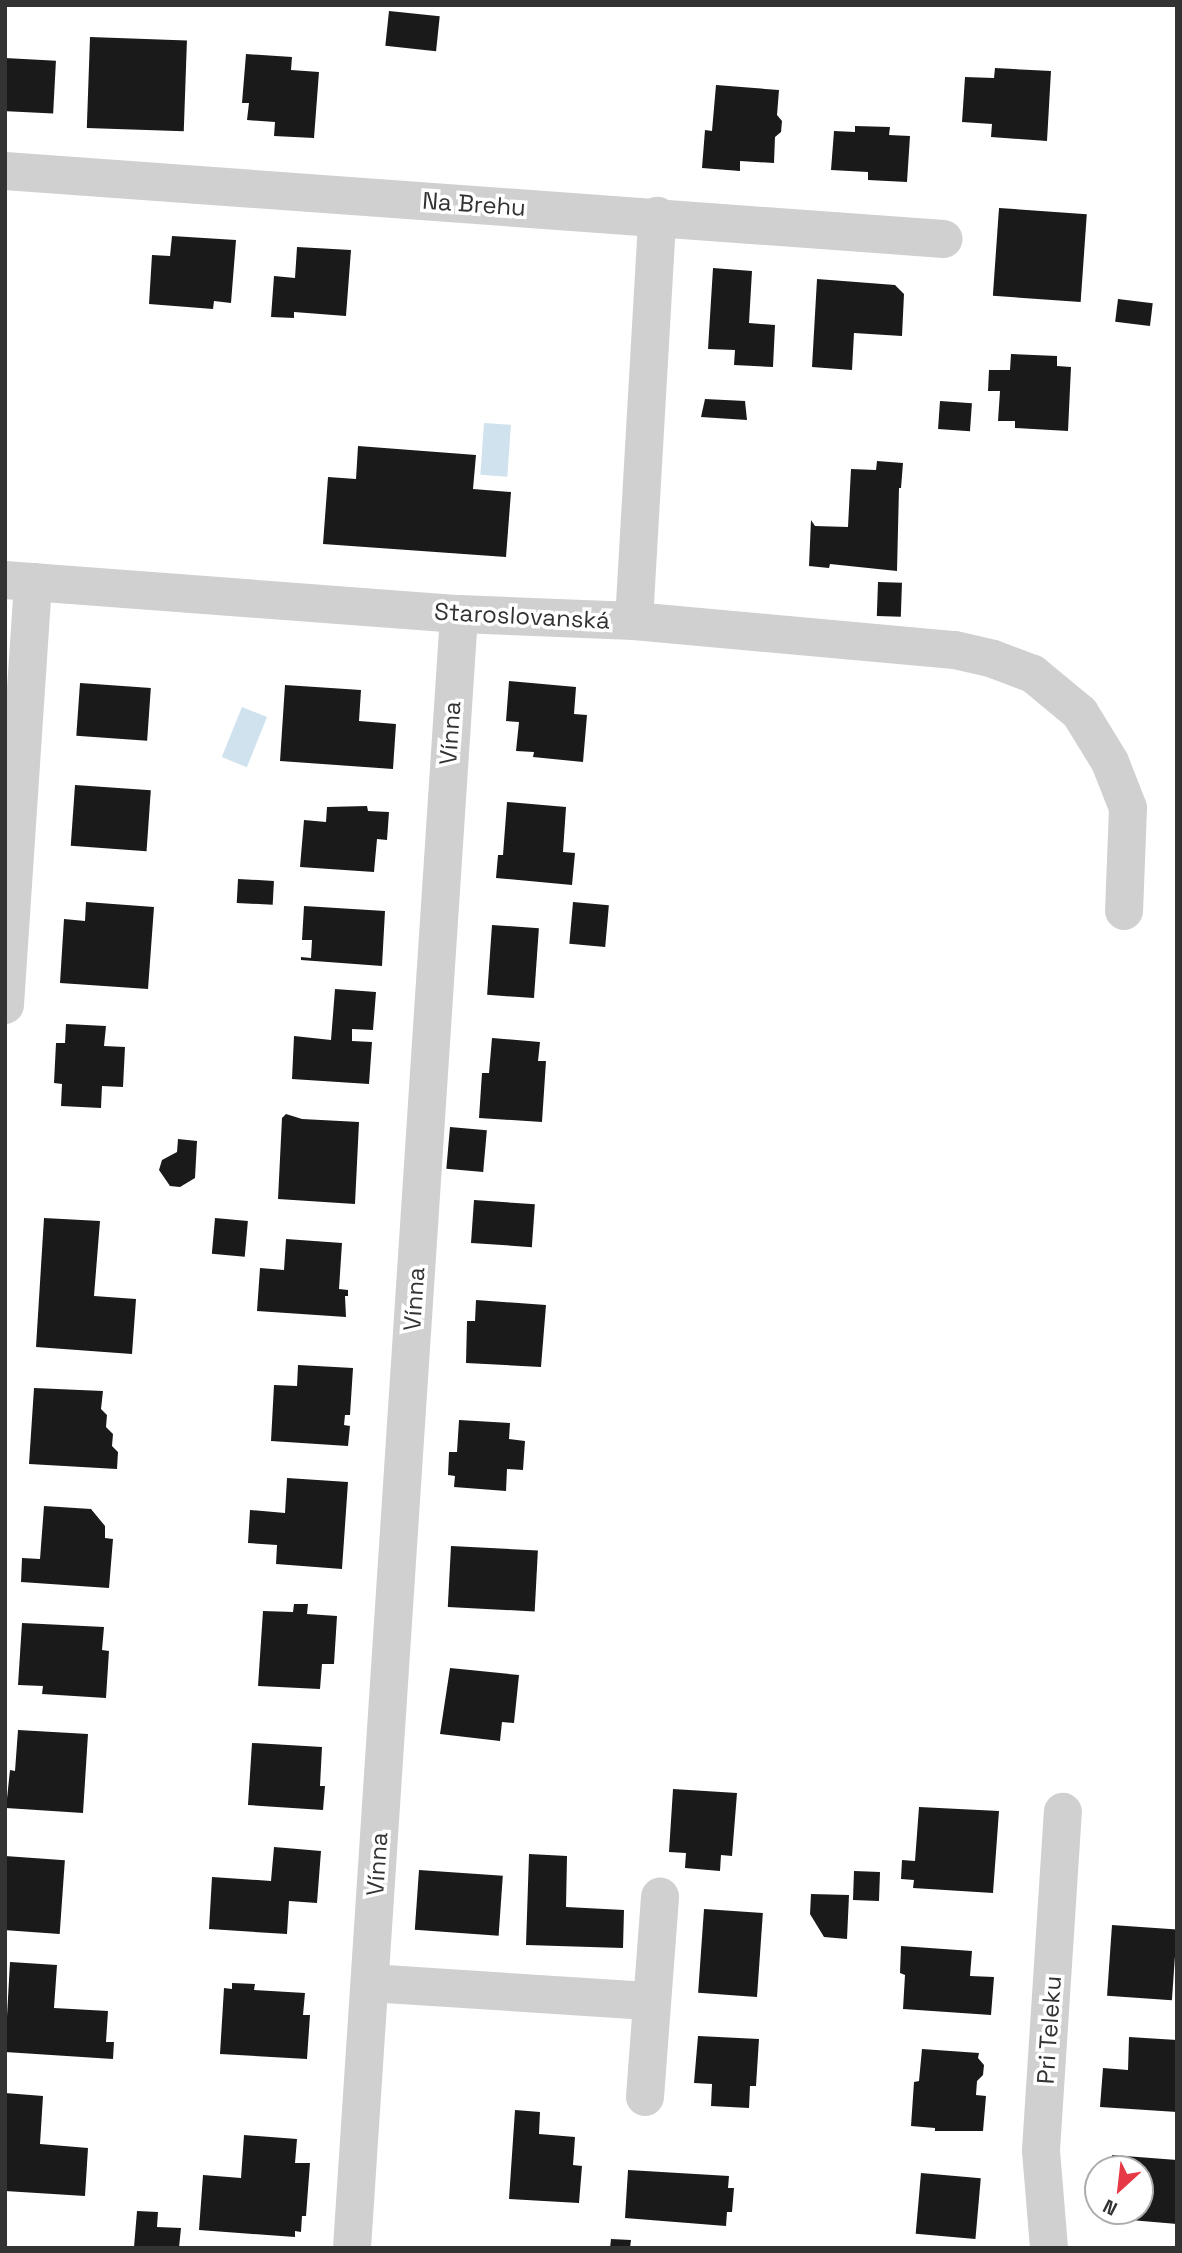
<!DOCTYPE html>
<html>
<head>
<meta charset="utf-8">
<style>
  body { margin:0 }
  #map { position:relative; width:1182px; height:2253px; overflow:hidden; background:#fff; font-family:"Space Grotesk",sans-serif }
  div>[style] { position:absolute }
  .water>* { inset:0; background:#cfe2ee; transform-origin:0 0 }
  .building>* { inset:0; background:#1a1a1a; transform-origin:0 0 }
  .minor>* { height:38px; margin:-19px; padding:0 19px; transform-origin:19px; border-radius:19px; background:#d0d0d0 }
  span { translate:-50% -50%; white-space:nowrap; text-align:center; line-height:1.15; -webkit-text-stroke:7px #fff; paint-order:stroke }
  .street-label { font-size:24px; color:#333 }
  .frame { position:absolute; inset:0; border:7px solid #333; pointer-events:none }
  .north { position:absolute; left:1084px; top:2155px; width:70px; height:70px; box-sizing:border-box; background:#fff; border:2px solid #adadad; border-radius:50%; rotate:207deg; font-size:19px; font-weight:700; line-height:28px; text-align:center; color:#333 }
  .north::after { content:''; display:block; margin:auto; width:24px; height:32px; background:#e63946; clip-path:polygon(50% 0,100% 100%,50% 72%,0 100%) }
</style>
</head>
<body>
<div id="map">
  <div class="water">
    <i style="left:484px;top:423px;width:27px;height:52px;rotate:4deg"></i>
    <i style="left:242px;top:707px;width:27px;height:54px;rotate:22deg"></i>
  </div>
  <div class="building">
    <i style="left:389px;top:11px;width:51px;height:35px;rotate:6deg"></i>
    <i style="left:90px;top:37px;width:97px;height:91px;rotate:2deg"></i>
    <i style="clip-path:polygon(246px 54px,292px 57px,291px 70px,319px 72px,314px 138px,274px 136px,275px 122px,247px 120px,249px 103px,242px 103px)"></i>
    <i style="left:5px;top:58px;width:51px;height:53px;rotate:3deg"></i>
    <i style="clip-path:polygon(995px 68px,1051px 71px,1047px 141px,991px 137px,992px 124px,962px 122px,965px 77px,994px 78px)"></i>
    <i style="clip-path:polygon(716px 85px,779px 90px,777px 115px,782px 121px,781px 132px,775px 137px,774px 163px,740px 161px,740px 171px,702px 168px,705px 130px,712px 131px)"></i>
    <i style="clip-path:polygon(855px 126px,890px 127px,889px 135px,910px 136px,907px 182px,868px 180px,868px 172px,831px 170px,834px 131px,855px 132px)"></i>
    <i style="left:999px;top:208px;width:88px;height:88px;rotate:4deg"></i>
    <i style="clip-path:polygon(172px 236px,236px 240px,231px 303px,214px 301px,213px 309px,149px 304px,152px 255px,170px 256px)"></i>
    <i style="clip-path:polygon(297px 247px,351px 250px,346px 316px,294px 312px,294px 318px,271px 317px,274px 276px,295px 278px)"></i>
    <i style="clip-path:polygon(713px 268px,752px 271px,749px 323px,775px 325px,773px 367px,734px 365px,735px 350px,708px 349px)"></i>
    <i style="clip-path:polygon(817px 279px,895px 285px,904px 294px,902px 336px,854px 333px,852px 370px,812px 367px)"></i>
    <i style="left:1118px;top:299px;width:35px;height:23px;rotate:7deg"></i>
    <i style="clip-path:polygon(1011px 354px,1057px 356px,1057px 366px,1071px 367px,1068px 431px,1015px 428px,1015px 421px,998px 421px,1000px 391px,988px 391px,989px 370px,1010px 370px)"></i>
    <i style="clip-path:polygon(705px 399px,745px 401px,747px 420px,701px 417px)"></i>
    <i style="left:940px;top:401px;width:32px;height:28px;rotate:4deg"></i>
    <i style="clip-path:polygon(358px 446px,476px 455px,473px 489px,511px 492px,506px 557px,323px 544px,328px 477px,356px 479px)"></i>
    <i style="clip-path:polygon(877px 461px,903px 463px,901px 488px,899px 488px,897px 571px,830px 564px,829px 568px,809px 566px,811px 520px,815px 526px,848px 527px,851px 469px,876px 470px)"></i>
    <i style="left:878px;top:582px;width:24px;height:34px;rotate:2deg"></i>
    <i style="clip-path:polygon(509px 681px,576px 687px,574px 714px,587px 715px,583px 762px,533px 757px,534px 752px,516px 751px,519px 722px,506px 721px)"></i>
    <i style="left:80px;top:683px;width:71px;height:53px;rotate:4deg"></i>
    <i style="clip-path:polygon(285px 685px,361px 690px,359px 721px,396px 724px,393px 769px,280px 761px)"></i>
    <i style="left:75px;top:785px;width:76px;height:61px;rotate:4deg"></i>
    <i style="clip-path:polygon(507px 802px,566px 807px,563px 852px,575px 853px,572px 885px,496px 878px,498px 855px,503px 855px)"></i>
    <i style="clip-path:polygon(367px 806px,368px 811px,389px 812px,387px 840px,377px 839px,374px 872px,300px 867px,304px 820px,326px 822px,327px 807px)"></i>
    <i style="left:238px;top:879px;width:36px;height:24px;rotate:3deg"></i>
    <i style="clip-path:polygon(86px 902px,154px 907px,148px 989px,60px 983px,64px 919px,85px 921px)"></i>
    <i style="left:573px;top:902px;width:36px;height:42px;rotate:5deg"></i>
    <i style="clip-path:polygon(304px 906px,385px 911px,382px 966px,301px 960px,301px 957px,311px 958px,312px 940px,302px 940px)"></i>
    <i style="left:492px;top:925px;width:47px;height:70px;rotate:4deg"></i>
    <i style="clip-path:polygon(335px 989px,376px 992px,373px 1030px,352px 1029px,352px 1041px,372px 1042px,369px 1084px,292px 1079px,294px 1036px,331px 1040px)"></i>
    <i style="clip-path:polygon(66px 1024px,106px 1026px,104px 1046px,125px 1047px,123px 1087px,102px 1086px,101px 1108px,61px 1106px,62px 1084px,54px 1083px,56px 1043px,65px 1043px)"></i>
    <i style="clip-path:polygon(492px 1038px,540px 1042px,538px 1061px,546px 1061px,542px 1122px,479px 1118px,482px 1073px,489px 1073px)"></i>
    <i style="clip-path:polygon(286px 1114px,302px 1119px,359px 1122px,355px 1204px,278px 1199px,282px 1118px)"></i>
    <i style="left:450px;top:1127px;width:37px;height:42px;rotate:5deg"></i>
    <i style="clip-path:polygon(178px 1139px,197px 1141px,195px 1178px,180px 1187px,170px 1186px,159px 1170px,162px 1160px,177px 1152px)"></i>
    <i style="left:474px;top:1200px;width:61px;height:43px;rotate:4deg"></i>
    <i style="clip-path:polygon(44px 1218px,100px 1221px,94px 1296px,136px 1299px,132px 1354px,36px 1347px)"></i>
    <i style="left:215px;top:1218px;width:33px;height:36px;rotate:5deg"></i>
    <i style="clip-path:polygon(286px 1239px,342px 1243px,339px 1289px,348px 1290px,348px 1296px,345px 1296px,346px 1317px,257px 1311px,260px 1268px,284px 1270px)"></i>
    <i style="clip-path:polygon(476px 1300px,546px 1305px,541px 1367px,466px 1363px,467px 1321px,475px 1321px)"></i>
    <i style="clip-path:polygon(298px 1365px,353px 1368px,350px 1415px,345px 1415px,344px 1425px,350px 1426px,348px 1446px,271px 1441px,274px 1385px,297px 1386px)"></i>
    <i style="clip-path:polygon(34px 1388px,103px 1391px,101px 1409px,107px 1415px,106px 1427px,113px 1434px,112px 1446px,118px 1452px,117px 1469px,29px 1464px)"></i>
    <i style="clip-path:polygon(459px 1420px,510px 1423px,509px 1439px,525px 1441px,523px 1470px,507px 1469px,506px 1491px,454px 1487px,455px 1476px,448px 1475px,449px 1452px,457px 1452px)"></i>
    <i style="clip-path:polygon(287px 1478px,348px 1482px,342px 1569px,276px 1564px,277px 1545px,248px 1543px,250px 1510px,285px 1513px)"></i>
    <i style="clip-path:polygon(44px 1506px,91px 1509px,105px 1526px,105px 1538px,113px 1539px,109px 1588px,21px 1582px,22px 1558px,40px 1559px)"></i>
    <i style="left:451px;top:1546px;width:87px;height:61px;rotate:3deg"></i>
    <i style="clip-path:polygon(294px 1604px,308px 1604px,307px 1614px,337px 1616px,334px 1664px,322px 1664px,320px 1689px,258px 1686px,263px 1611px,293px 1612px)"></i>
    <i style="clip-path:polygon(22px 1623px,104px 1627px,102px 1650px,109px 1651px,106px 1698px,42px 1694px,43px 1686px,18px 1685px)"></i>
    <i style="clip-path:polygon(450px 1668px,519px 1675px,514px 1723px,502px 1722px,500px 1741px,440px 1734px)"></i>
    <i style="clip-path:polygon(18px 1730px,88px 1734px,83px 1813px,6px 1808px,10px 1770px,15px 1771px)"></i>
    <i style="clip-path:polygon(252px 1743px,322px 1747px,320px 1786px,325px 1786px,323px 1810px,248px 1805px)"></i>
    <i style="clip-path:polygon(673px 1789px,737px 1793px,732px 1856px,721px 1855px,720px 1871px,685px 1868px,686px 1853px,669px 1852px)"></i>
    <i style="clip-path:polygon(919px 1807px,999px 1811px,993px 1893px,913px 1888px,914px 1880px,901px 1879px,902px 1860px,915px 1861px)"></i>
    <i style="clip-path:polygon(274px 1847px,321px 1851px,317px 1903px,289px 1901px,287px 1934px,209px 1929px,212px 1877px,271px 1881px)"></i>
    <i style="clip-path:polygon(529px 1854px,567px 1856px,566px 1907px,624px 1910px,623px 1948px,526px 1945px)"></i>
    <i style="left:5px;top:1856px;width:60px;height:74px;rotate:4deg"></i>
    <i style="left:419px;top:1870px;width:84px;height:60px;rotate:4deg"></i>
    <i style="left:854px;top:1871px;width:26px;height:29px;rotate:2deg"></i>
    <i style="clip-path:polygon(811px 1894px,849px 1895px,847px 1939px,824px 1937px,810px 1914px)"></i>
    <i style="left:704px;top:1909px;width:59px;height:84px;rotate:4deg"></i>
    <i style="left:1112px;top:1925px;width:65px;height:71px;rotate:4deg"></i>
    <i style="clip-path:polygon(901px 1946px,972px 1951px,970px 1976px,994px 1977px,991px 2015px,903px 2009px,905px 1975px,900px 1973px)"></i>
    <i style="clip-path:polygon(10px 1962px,57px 1965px,54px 2008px,108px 2011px,106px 2042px,114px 2042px,113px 2059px,5px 2052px)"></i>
    <i style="clip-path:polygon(232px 1983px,255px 1984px,254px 1990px,305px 1993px,303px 2015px,310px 2015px,307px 2059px,220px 2054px,224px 1988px,232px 1989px)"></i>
    <i style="clip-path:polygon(698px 2036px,759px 2039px,756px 2086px,750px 2086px,749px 2108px,711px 2106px,712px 2084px,694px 2083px)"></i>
    <i style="clip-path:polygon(1129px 2037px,1177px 2040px,1177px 2112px,1100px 2107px,1103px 2068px,1128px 2070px)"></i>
    <i style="clip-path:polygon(922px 2049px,979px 2053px,978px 2058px,984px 2065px,983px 2075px,977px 2081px,976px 2095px,986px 2096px,983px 2131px,935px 2131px,935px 2128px,911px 2126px,914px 2082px,919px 2081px)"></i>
    <i style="clip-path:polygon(5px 2093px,43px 2096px,40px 2144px,88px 2148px,85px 2196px,5px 2191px)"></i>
    <i style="clip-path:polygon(515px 2110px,540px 2112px,539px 2134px,575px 2137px,573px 2165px,582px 2166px,579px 2203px,509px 2199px)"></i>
    <i style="clip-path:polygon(244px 2135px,297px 2139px,295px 2163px,310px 2163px,306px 2216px,302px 2216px,301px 2232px,295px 2231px,295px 2237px,199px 2230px,203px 2175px,241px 2178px)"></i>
    <i style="clip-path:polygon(1112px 2155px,1177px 2160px,1177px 2224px,1107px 2218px,1108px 2211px,1140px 2211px,1140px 2169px,1111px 2169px)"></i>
    <i style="clip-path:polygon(628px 2170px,729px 2176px,728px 2188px,734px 2188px,732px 2212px,727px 2212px,726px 2226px,625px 2218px)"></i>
    <i style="left:921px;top:2173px;width:60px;height:61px;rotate:5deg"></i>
    <i style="clip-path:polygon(137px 2211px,158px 2212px,157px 2227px,181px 2228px,179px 2248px,134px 2247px)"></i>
    <i style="clip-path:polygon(611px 2239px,631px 2240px,630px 2248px,610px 2248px)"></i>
  </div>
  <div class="minor">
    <i style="left:5px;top:171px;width:941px;rotate:4.14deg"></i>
    <i style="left:5px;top:580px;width:455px;rotate:4.3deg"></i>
    <i style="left:459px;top:614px;width:175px;rotate:2.3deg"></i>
    <i style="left:634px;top:621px;width:406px;rotate:-86.7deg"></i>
    <i style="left:634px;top:621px;width:322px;rotate:5.2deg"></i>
    <i style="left:955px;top:650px;width:39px;rotate:13deg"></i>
    <i style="left:993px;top:659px;width:43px;rotate:20.6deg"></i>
    <i style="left:1033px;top:674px;width:61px;rotate:39.7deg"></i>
    <i style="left:1080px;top:713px;width:57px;rotate:58.5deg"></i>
    <i style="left:1110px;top:762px;width:49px;rotate:68.6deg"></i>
    <i style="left:1128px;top:808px;width:103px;rotate:92.2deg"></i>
    <i style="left:5px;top:1005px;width:424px;rotate:-86.2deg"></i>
    <i style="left:370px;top:1983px;width:282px;rotate:3.7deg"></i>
    <i style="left:645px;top:2097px;width:201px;rotate:-85.7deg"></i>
    <i style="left:352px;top:2248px;width:1637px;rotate:-86.25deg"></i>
    <i style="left:1049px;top:2248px;width:98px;rotate:-94.7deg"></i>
    <i style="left:1041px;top:2150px;width:339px;rotate:-86.3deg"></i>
  </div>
  <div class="street-label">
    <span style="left:474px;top:204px;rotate:4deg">Na Brehu</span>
    <span style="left:522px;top:616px;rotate:3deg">Staroslovanská</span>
    <span style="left:450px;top:733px;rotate:-86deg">Vínna</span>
    <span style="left:414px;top:1299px;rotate:-86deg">Vínna</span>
    <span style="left:377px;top:1864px;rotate:-86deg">Vínna</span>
    <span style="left:1049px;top:2030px;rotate:-86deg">Pri Teleku</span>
  </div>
  <div class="frame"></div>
  <div class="north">N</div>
</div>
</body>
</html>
